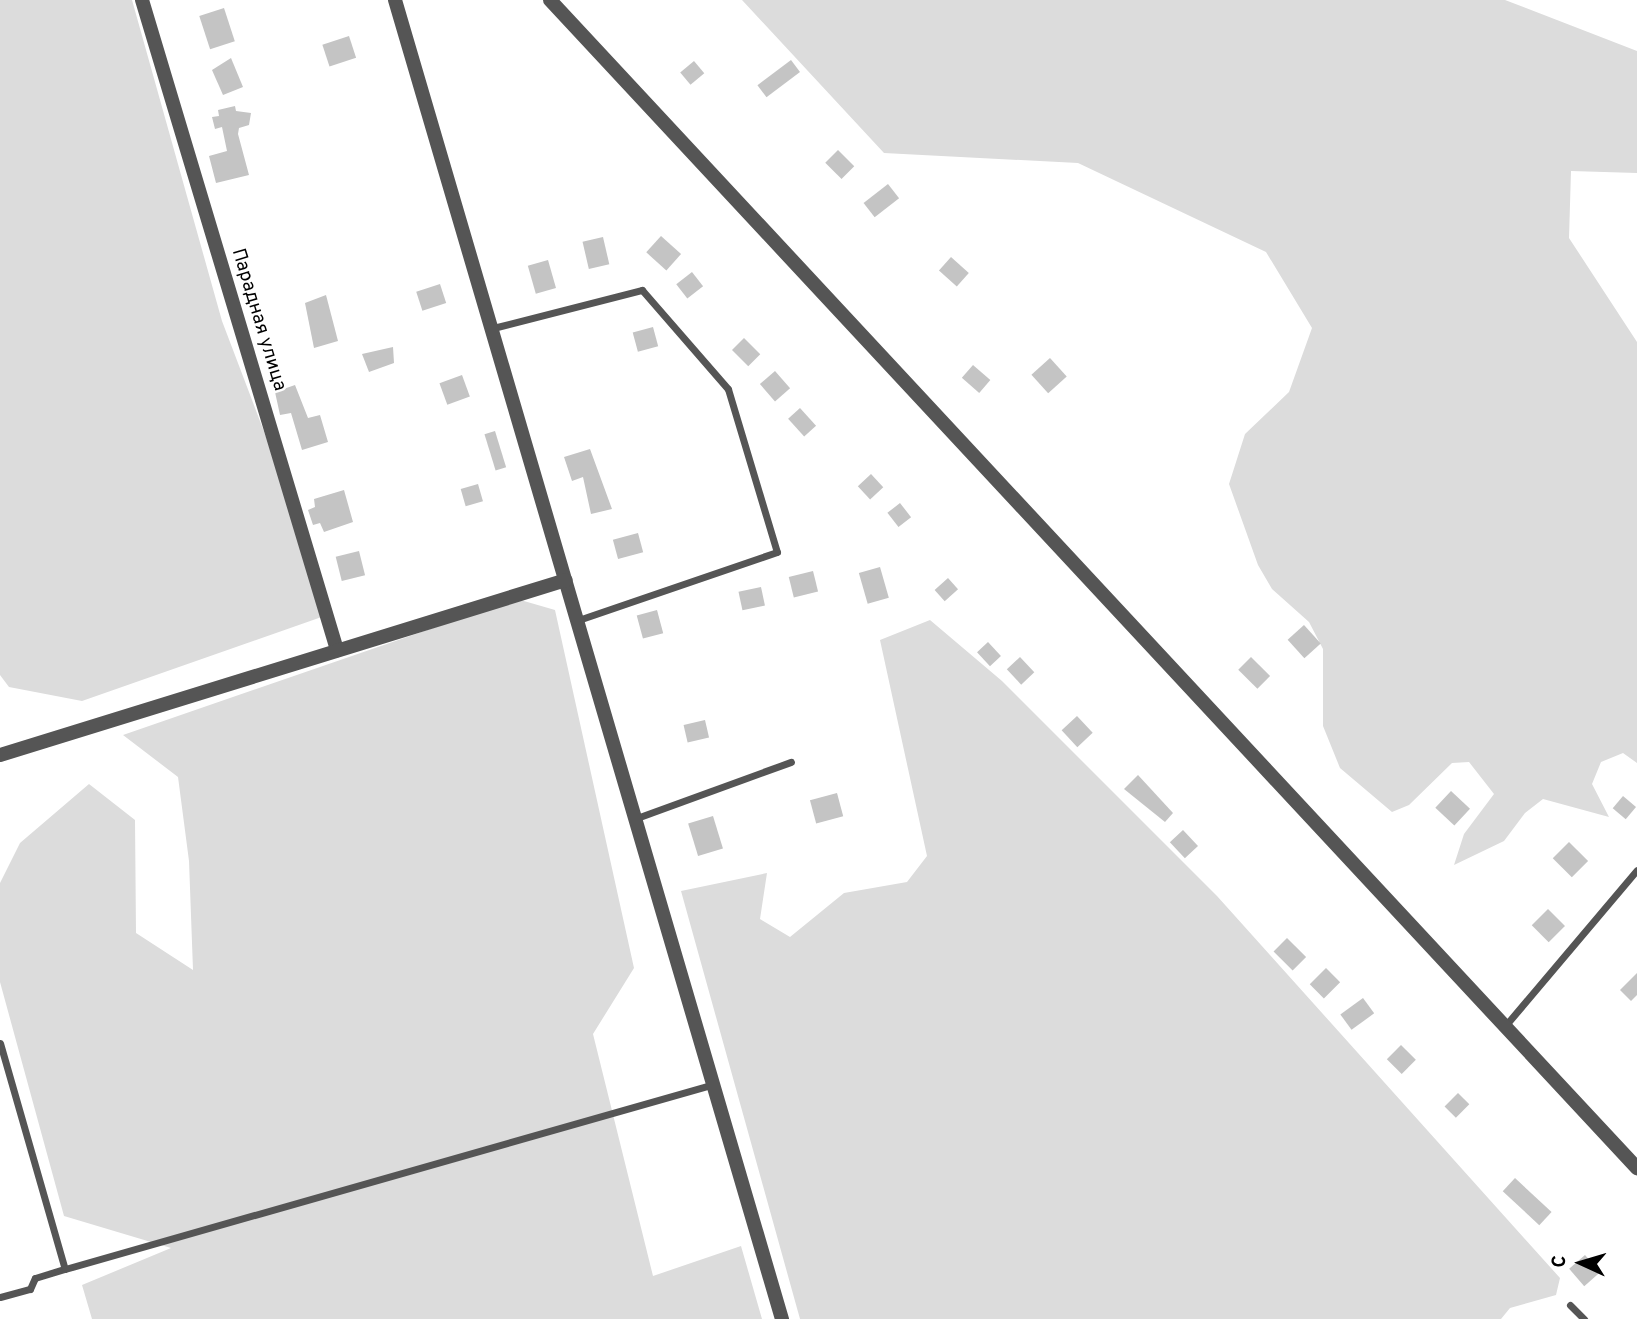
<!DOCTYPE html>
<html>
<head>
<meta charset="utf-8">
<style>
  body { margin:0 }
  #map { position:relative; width:1637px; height:1319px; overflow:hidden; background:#fff; font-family:Overpass,sans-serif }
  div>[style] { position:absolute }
  .green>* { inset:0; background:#dcdcdc }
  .building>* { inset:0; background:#c4c4c4; transform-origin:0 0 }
  .service>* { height:7px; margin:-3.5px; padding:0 3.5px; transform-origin:3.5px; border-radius:3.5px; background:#555 }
  .minor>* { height:14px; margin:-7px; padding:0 7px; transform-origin:7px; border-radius:7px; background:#555 }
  span { translate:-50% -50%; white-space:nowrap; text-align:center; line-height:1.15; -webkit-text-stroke:5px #fff; paint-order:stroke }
  .street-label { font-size:19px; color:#000 }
  .north { position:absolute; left:1546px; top:1228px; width:70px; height:70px; -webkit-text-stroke:5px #fff; paint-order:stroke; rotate:274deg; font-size:19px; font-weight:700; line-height:28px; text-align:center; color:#000 }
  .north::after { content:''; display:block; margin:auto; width:24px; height:32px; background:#000; clip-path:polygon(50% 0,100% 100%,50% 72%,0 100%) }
</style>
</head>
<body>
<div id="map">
  <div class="green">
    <i style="clip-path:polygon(0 0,132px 0,222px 321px,333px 613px,82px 701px,9px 687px,0 675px)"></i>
    <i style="clip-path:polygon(742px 0,1505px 0,1637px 51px,1637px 173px,1571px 171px,1569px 238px,1637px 342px,1637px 763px,1623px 753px,1601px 762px,1592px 784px,1609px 817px,1543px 799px,1525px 813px,1504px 841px,1454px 865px,1464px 834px,1494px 794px,1469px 762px,1452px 763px,1409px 805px,1392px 812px,1340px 768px,1323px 726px,1323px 649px,1309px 622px,1272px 589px,1258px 565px,1229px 484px,1245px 434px,1289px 392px,1312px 328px,1266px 252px,1078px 163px,884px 153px)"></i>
    <i style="clip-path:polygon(517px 599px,555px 610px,634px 968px,593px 1034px,653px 1276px,741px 1246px,762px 1319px,92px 1319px,82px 1285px,171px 1248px,64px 1216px,0 982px,0 883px,20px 843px,89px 784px,135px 820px,136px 933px,193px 970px,189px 861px,178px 777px,123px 735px)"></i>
    <i style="clip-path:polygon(930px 620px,1002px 681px,1217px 896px,1560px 1278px,1556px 1295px,1510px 1308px,1501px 1319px,800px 1319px,681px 891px,767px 873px,760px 919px,790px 937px,844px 893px,907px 882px,927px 856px,880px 640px)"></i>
  </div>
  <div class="building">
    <i style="left:224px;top:8px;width:35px;height:26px;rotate:72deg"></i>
    <i style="left:349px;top:36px;width:23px;height:28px;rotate:72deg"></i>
    <i style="clip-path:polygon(231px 58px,243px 87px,223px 95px,212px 70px)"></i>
    <i style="left:791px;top:60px;width:15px;height:42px;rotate:53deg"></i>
    <i style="left:694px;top:61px;width:16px;height:18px;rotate:50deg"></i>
    <i style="clip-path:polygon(235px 106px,236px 111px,251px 113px,249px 125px,239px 128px,238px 134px,249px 175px,216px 183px,209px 156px,227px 151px,222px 127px,215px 129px,212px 117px,219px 116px,218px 110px)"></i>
    <i style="left:838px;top:150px;width:23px;height:18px;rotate:45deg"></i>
    <i style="left:888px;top:184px;width:18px;height:31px;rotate:52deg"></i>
    <i style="left:661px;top:236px;width:27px;height:22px;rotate:42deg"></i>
    <i style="left:603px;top:237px;width:28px;height:21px;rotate:77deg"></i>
    <i style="left:951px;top:257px;width:24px;height:18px;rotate:42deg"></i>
    <i style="left:548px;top:260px;width:29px;height:21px;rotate:74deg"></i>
    <i style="left:692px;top:272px;width:18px;height:20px;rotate:52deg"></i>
    <i style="left:440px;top:284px;width:20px;height:25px;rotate:72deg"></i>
    <i style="clip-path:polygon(326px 295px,338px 341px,314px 348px,305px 303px)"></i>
    <i style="left:653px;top:327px;width:20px;height:21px;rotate:75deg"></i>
    <i style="left:744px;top:338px;width:23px;height:17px;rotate:45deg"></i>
    <i style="clip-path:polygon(393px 347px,394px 363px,369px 372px,362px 354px)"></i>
    <i style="left:1050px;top:358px;width:25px;height:25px;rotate:48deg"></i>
    <i style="left:973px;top:365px;width:23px;height:17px;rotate:41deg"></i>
    <i style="left:775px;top:371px;width:23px;height:20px;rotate:49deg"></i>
    <i style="left:462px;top:375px;width:23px;height:24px;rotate:70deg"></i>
    <i style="clip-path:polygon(295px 385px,308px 418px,320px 415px,328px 442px,302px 450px,291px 413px,280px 415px,275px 392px)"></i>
    <i style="left:800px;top:408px;width:24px;height:16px;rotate:48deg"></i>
    <i style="left:495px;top:431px;width:38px;height:11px;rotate:73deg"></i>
    <i style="clip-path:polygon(590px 449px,612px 509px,591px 514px,583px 477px,572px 481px,564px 457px)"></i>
    <i style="left:871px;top:474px;width:18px;height:18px;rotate:47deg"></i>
    <i style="left:478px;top:484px;width:18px;height:18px;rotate:74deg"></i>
    <i style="clip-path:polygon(344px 490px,353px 522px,324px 532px,320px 523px,313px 525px,308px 510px,315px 507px,314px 499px)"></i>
    <i style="left:900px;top:503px;width:18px;height:16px;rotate:52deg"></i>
    <i style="left:638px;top:533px;width:20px;height:26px;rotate:75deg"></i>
    <i style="left:359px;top:551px;width:25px;height:24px;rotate:76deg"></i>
    <i style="left:880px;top:567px;width:32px;height:22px;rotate:74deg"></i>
    <i style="left:813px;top:571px;width:21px;height:25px;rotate:76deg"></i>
    <i style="left:948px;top:578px;width:15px;height:18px;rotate:48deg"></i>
    <i style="left:761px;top:587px;width:19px;height:23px;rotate:78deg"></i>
    <i style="left:657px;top:610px;width:24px;height:21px;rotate:75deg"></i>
    <i style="left:1304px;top:625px;width:25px;height:22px;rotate:48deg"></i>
    <i style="left:988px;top:642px;width:19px;height:15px;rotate:47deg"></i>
    <i style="left:1020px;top:657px;width:21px;height:18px;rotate:47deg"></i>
    <i style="left:1251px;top:657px;width:27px;height:18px;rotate:45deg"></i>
    <i style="left:1077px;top:716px;width:23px;height:21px;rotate:47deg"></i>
    <i style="left:705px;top:720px;width:18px;height:22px;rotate:77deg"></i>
    <i style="clip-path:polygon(1138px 775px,1173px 813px,1165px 822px,1124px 789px)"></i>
    <i style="left:1451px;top:791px;width:26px;height:23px;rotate:43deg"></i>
    <i style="left:837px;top:793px;width:24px;height:28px;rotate:75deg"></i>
    <i style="left:1623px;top:796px;width:17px;height:16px;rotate:40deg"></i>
    <i style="left:713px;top:816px;width:34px;height:26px;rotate:73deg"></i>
    <i style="left:1183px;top:830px;width:22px;height:18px;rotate:47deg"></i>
    <i style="left:1569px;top:842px;width:27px;height:23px;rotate:45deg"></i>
    <i style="left:1548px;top:909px;width:24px;height:23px;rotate:45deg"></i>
    <i style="left:1287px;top:938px;width:27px;height:19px;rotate:45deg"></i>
    <i style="left:1326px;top:968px;width:20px;height:23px;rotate:45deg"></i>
    <i style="clip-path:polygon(1637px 973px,1637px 995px,1631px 1001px,1620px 990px)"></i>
    <i style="left:1363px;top:998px;width:19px;height:28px;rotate:54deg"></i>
    <i style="left:1401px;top:1045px;width:21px;height:20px;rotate:45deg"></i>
    <i style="left:1458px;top:1093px;width:16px;height:19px;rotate:45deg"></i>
    <i style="left:1515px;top:1178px;width:50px;height:18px;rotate:43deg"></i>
    <i style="left:1585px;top:1255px;width:23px;height:21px;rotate:49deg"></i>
  </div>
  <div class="service">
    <i style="left:493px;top:328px;width:154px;rotate:-14.3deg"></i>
    <i style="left:642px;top:290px;width:131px;rotate:49deg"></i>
    <i style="left:728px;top:389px;width:170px;rotate:73.3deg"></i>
    <i style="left:777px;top:552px;width:210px;rotate:161.1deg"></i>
    <i style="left:634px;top:819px;width:167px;rotate:-20deg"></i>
    <i style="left:1505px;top:1026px;width:204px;rotate:-49.8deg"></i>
    <i style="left:0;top:1043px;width:235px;rotate:74deg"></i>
    <i style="left:0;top:1297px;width:31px;rotate:-15deg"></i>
    <i style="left:30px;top:1289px;width:12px;rotate:-66deg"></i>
    <i style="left:35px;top:1278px;width:31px;rotate:-17deg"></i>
    <i style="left:65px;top:1269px;width:672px;rotate:-15.9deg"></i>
    <i style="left:1570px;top:1305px;width:20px;rotate:45deg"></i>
  </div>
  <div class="minor">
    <i style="left:142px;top:0;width:679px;rotate:73.3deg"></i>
    <i style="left:395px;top:0;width:1375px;rotate:73.65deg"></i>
    <i style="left:550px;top:0;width:1596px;rotate:47.06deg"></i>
    <i style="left:0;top:755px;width:592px;rotate:-17.18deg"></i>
  </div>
  <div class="street-label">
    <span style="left:258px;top:320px;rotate:73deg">Парадная улица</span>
  </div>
  <div class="north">С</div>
</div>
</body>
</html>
